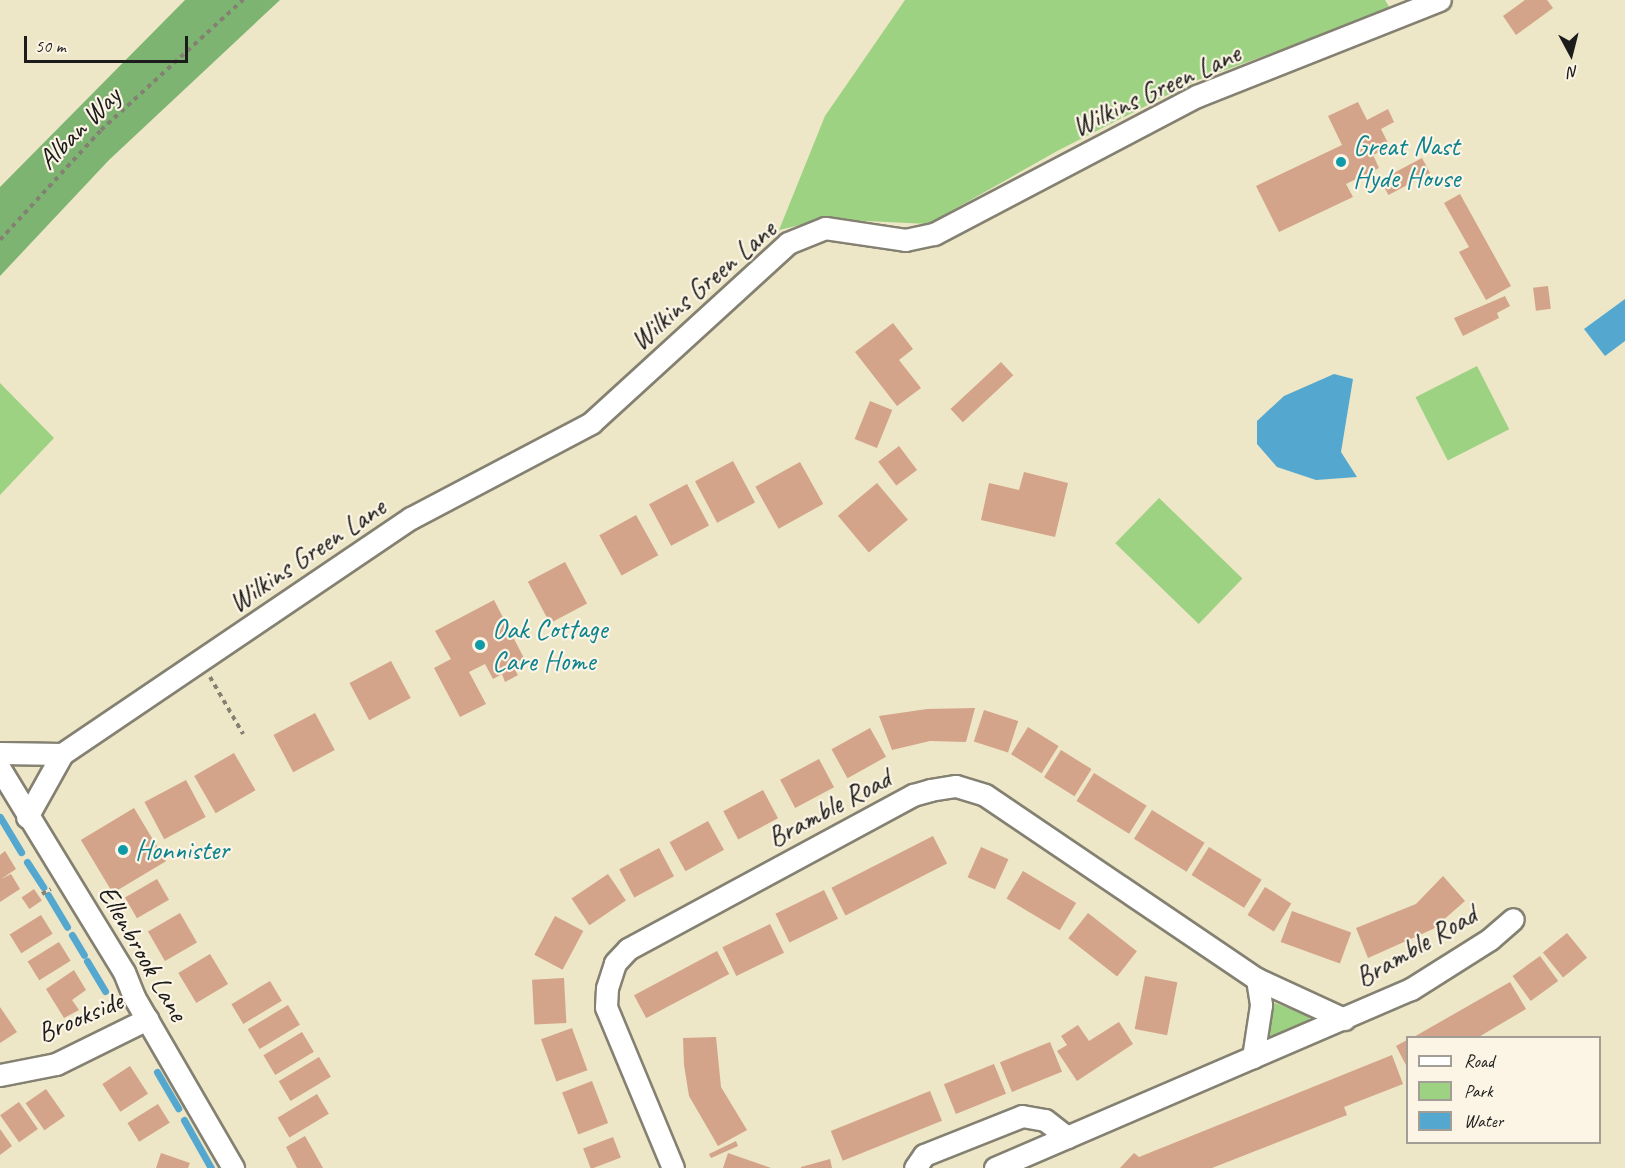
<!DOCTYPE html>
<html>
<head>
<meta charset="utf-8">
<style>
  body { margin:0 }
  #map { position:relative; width:1625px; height:1168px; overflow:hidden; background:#ede6c7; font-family:Caveat,sans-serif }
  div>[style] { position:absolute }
  .green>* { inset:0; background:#9dd283; transform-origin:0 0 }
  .forest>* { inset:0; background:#7eb471 }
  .water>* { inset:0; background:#54a8cf }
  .stream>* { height:7px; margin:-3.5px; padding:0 3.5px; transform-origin:3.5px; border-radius:3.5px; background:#54a8cf }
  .building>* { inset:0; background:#d3a489; transform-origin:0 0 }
  .path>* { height:4px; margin-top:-2px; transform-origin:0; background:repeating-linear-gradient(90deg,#848172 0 4.5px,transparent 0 9px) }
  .roads { filter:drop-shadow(2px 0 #848172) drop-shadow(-2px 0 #848172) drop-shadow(0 2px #848172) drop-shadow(0 -2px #848172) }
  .minor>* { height:21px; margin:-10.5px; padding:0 10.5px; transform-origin:10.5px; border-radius:10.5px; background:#fff }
  .dots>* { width:16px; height:16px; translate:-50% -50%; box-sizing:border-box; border:3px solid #fcf5e5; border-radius:50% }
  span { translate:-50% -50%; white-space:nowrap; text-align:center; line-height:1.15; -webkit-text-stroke:4.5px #fcf5e5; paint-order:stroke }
  .street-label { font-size:28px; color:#1c1c1c }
  .culture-label { font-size:28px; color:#0d838f }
  .left { translate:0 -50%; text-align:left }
  .legend { position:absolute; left:1406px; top:1036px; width:195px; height:108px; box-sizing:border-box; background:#fcf5e5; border:2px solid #a29e95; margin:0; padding:8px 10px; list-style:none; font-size:18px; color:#1c1c1c }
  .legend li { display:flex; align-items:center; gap:12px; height:30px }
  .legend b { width:30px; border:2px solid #a29e95 }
  .north { position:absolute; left:1541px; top:24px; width:60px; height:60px; -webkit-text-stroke:4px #fcf5e5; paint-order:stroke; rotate:173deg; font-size:16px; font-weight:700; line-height:24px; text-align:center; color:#1c1c1c }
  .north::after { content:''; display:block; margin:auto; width:21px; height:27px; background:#1c1c1c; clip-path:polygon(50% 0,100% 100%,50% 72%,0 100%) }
  .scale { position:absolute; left:24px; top:36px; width:164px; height:27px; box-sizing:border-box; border:3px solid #1c1c1c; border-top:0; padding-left:8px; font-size:18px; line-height:21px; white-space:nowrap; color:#1c1c1c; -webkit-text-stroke:4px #fcf5e5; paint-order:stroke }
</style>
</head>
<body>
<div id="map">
  <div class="green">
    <i style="clip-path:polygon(905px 0,1385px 0,1391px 10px,1195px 81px,1059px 150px,928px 224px,826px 219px,779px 230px,825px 116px)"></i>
    <i style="left:1477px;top:366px;width:71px;height:69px;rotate:63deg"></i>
    <i style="clip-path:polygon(0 383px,54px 438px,0 495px)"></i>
    <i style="left:1159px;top:498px;width:116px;height:63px;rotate:44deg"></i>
    <i style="clip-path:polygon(1275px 1003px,1309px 1016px,1310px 1024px,1272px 1040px,1268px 1035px,1270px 1006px)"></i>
  </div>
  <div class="forest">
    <i style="clip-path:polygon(185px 0,280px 0,109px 160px,0 276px,0 187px)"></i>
  </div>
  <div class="water">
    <i style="clip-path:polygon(1625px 299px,1625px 341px,1605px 356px,1584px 329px)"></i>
    <i style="clip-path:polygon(1334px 374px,1353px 379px,1341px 452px,1357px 477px,1316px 480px,1277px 467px,1257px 444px,1257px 421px,1284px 396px)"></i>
  </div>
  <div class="stream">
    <i style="left:0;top:817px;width:41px;rotate:59deg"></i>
    <i style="left:27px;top:862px;width:30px;rotate:57deg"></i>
    <i style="left:48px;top:895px;width:37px;rotate:59deg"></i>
    <i style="left:72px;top:935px;width:23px;rotate:59deg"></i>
    <i style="left:87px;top:961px;width:35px;rotate:59deg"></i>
    <i style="left:157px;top:1072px;width:42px;rotate:59.7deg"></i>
    <i style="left:184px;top:1120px;width:55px;rotate:60.6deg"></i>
  </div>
  <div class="building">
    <i style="clip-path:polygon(1525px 0,1547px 0,1553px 8px,1516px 35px,1503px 16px)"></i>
    <i style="clip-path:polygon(1358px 102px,1367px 120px,1388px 109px,1394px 122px,1381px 129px,1390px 147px,1373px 155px,1379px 168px,1346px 184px,1353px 197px,1279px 232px,1256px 186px,1342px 145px,1328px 116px)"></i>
    <i style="left:1422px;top:158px;width:17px;height:47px;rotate:62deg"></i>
    <i style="clip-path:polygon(1460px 194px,1511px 286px,1486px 300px,1459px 252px,1469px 247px,1444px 203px)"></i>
    <i style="left:1548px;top:286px;width:23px;height:15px;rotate:83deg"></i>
    <i style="clip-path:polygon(1505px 296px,1510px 306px,1497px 313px,1499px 318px,1463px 336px,1454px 318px)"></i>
    <i style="clip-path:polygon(893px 323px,913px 349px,899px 360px,921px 388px,897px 406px,855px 352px)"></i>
    <i style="left:1001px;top:362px;width:18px;height:69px;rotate:47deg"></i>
    <i style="left:870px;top:401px;width:24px;height:41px;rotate:22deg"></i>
    <i style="left:899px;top:446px;width:30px;height:26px;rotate:53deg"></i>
    <i style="left:733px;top:461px;width:47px;height:43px;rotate:62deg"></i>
    <i style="left:800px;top:462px;width:48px;height:51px;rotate:61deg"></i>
    <i style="clip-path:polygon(1024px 472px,1068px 483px,1055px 537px,981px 520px,989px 483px,1019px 490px)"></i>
    <i style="left:877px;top:483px;width:48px;height:51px;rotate:50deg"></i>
    <i style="left:687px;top:484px;width:47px;height:43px;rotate:62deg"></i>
    <i style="left:636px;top:515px;width:46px;height:42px;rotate:61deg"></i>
    <i style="left:565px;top:562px;width:47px;height:42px;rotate:62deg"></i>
    <i style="clip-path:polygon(494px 600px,526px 662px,514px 668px,518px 675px,505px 682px,502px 674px,493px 679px,485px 664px,469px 672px,486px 704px,460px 717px,434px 668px,451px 659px,435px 631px)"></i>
    <i style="left:391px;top:661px;width:42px;height:47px;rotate:62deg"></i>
    <i style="clip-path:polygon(975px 708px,966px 742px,930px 741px,892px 750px,879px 716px,927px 709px)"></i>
    <i style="left:984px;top:710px;width:36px;height:33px;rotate:18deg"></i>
    <i style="left:315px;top:713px;width:42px;height:47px;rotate:62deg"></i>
    <i style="left:1028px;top:727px;width:36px;height:32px;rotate:32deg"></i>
    <i style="left:870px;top:728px;width:33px;height:44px;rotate:61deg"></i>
    <i style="left:1061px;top:750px;width:36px;height:32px;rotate:32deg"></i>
    <i style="left:234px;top:753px;width:43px;height:46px;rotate:60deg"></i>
    <i style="left:819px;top:759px;width:32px;height:44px;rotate:62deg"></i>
    <i style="left:1094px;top:773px;width:62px;height:33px;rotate:32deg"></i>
    <i style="left:186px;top:780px;width:42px;height:47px;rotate:62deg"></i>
    <i style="left:763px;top:790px;width:32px;height:45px;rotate:62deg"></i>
    <i style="left:134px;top:808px;width:62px;height:62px;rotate:59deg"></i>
    <i style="left:1152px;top:810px;width:62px;height:34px;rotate:32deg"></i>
    <i style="left:708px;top:821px;width:33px;height:44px;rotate:61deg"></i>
    <i style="left:933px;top:836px;width:31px;height:114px;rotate:63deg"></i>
    <i style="left:981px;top:847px;width:30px;height:33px;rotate:24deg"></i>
    <i style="left:1209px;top:847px;width:62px;height:33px;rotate:32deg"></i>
    <i style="left:659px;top:848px;width:32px;height:45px;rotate:62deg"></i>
    <i style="clip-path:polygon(5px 851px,16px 869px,1px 879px,11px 874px,20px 889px,0 902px,0 855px)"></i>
    <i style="left:1023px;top:871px;width:62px;height:32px;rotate:31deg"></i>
    <i style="left:608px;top:874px;width:32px;height:44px;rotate:56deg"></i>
    <i style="clip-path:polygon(1443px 876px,1465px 901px,1433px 929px,1368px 958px,1356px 928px,1416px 904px)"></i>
    <i style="left:157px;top:879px;width:24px;height:37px;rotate:60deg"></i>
    <i style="left:1265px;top:887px;width:31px;height:33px;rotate:32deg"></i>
    <i style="left:34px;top:889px;width:14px;height:15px;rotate:56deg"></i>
    <i style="left:824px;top:890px;width:32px;height:54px;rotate:64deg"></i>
    <i style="left:1292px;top:911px;width:63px;height:33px;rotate:20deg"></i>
    <i style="left:180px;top:913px;width:34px;height:37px;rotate:60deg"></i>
    <i style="left:1088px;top:913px;width:62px;height:32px;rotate:38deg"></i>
    <i style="left:41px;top:915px;width:22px;height:37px;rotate:58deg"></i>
    <i style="left:555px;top:916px;width:32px;height:44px;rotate:28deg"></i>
    <i style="left:770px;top:924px;width:32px;height:53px;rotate:64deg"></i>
    <i style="left:1567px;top:933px;width:32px;height:31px;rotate:51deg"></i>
    <i style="left:59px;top:942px;width:22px;height:37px;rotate:58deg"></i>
    <i style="left:717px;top:951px;width:26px;height:94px;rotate:62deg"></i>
    <i style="left:210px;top:954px;width:35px;height:37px;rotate:59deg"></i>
    <i style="left:1540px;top:956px;width:31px;height:34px;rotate:54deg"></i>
    <i style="clip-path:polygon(74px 970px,86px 990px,72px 1000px,79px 1010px,64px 1018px,46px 989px)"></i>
    <i style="left:1145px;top:976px;width:33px;height:54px;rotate:11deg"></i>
    <i style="left:564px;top:978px;width:45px;height:32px;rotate:87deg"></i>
    <i style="left:270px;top:981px;width:23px;height:45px;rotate:59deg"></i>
    <i style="clip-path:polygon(1510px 982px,1526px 1009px,1477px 1038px,1412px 1038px)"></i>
    <i style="left:288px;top:1005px;width:23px;height:47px;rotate:59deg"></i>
    <i style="clip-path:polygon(0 1007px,17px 1032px,0 1043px)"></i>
    <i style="clip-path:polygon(1119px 1022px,1133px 1044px,1077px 1081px,1057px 1051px,1067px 1045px,1061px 1036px,1078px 1025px,1089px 1041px)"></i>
    <i style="left:572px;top:1028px;width:45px;height:33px;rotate:70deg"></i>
    <i style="left:302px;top:1032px;width:23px;height:45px;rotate:59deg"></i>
    <i style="clip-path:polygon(716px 1037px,721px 1087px,747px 1130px,718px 1146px,689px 1096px,684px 1065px,683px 1038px)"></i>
    <i style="clip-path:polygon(1407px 1040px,1407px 1067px,1396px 1046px)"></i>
    <i style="left:1050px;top:1042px;width:32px;height:54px;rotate:68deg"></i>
    <i style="clip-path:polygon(1392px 1055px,1403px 1084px,1344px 1107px,1347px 1115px,1212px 1168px,1120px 1168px,1134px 1153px,1139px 1157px)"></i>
    <i style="left:319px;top:1057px;width:23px;height:47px;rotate:59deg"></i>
    <i style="left:994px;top:1064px;width:32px;height:54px;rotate:68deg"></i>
    <i style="left:130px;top:1066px;width:33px;height:33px;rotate:57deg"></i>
    <i style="left:592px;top:1081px;width:45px;height:32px;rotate:69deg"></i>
    <i style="left:46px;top:1089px;width:33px;height:25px;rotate:55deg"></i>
    <i style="left:930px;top:1091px;width:32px;height:107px;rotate:68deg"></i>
    <i style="left:317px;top:1094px;width:23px;height:46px;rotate:59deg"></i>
    <i style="left:19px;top:1102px;width:33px;height:23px;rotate:55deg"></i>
    <i style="left:158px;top:1104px;width:22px;height:36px;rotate:58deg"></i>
    <i style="clip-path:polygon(0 1129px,12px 1146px,0 1155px)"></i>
    <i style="clip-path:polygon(305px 1136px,323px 1168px,297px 1168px,286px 1147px)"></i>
    <i style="left:613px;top:1137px;width:22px;height:32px;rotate:69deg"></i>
    <i style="clip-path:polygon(736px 1141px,738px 1146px,711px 1158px,709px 1154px)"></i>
    <i style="clip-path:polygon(161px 1153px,190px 1163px,188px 1168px,156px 1168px)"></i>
    <i style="clip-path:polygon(728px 1153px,771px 1168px,723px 1168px)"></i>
    <i style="clip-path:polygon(830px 1159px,832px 1168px,801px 1168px,801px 1167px)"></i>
  </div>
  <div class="path">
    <i style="left:0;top:240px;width:149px;rotate:-47.4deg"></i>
    <i style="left:101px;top:130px;width:193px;rotate:-42.5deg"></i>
    <i style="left:210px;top:677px;width:66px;rotate:59.9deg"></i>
    <i style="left:42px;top:894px;width:10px;rotate:-29deg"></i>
  </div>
  <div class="roads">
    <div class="minor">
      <i style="left:0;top:753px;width:62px;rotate:0.9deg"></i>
      <i style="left:0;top:769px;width:238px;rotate:58.6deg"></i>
      <i style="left:124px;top:972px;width:27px;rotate:68deg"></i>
      <i style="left:134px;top:997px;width:198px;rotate:59.9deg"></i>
      <i style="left:27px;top:817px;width:72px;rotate:-60.9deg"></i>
      <i style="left:62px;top:754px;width:421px;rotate:-34.1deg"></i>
      <i style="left:411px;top:518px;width:204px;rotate:-27.8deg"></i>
      <i style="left:591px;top:423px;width:267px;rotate:-42.4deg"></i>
      <i style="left:788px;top:243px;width:40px;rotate:-22deg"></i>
      <i style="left:825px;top:228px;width:81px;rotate:8.5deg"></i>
      <i style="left:905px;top:240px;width:30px;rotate:-12deg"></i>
      <i style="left:934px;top:234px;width:297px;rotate:-27.7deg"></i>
      <i style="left:1197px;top:96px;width:261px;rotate:-21.6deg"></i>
      <i style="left:1257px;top:979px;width:96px;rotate:24.7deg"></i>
      <i style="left:0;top:1075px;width:57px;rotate:-11.1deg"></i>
      <i style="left:56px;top:1064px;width:102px;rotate:-26.3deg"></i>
      <i style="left:673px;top:1168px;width:174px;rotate:-112.6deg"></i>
      <i style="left:606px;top:1007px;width:19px;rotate:-87deg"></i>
      <i style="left:607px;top:988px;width:26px;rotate:-72deg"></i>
      <i style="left:615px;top:963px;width:19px;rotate:-47deg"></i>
      <i style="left:628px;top:949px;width:324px;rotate:-28.4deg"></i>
      <i style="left:913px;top:795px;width:18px;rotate:-16deg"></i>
      <i style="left:930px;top:790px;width:26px;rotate:-9deg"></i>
      <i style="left:956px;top:786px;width:30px;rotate:17deg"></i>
      <i style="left:985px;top:795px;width:328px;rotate:34.1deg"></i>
      <i style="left:1257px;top:979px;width:26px;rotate:81deg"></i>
      <i style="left:1261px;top:1005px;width:53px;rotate:98.7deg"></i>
      <i style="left:915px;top:1168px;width:16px;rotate:-55deg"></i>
      <i style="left:924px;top:1155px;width:105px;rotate:-21.7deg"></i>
      <i style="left:1022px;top:1116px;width:23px;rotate:10deg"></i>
      <i style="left:1045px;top:1120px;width:28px;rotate:38deg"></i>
      <i style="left:995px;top:1168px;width:453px;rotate:-23.3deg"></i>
      <i style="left:1411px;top:989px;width:93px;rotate:-32.3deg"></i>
      <i style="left:1490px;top:939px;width:30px;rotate:-41deg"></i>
    </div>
  </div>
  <div class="dots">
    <i style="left:1341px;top:162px;background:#0f9aa8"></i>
    <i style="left:480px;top:645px;background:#0f9aa8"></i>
    <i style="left:123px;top:850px;background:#0f9aa8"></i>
  </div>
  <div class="street-label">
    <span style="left:1156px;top:90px;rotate:-25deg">Wilkins Green Lane</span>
    <span style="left:79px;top:128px;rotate:-45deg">Alban Way</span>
    <span style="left:703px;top:285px;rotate:-41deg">Wilkins Green Lane</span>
    <span style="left:307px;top:555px;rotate:-34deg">Wilkins Green Lane</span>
    <span style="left:829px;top:808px;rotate:-28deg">Bramble Road</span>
    <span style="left:1416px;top:946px;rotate:-30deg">Bramble Road</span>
    <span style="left:143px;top:953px;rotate:60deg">Ellenbrook Lane</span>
    <span style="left:80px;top:1017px;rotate:-23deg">Brookside</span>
  </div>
  <div class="culture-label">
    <span class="left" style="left:1353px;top:162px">Great Nast<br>Hyde House</span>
    <span class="left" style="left:492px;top:645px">Oak Cottage<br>Care Home</span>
    <span class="left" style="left:135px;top:850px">Honnister</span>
  </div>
  <ul class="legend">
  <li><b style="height:8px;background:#fff"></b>Road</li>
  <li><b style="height:16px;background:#9dd283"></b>Park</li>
  <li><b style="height:16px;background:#54a8cf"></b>Water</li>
  </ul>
  <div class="north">N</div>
  <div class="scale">50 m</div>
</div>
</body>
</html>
